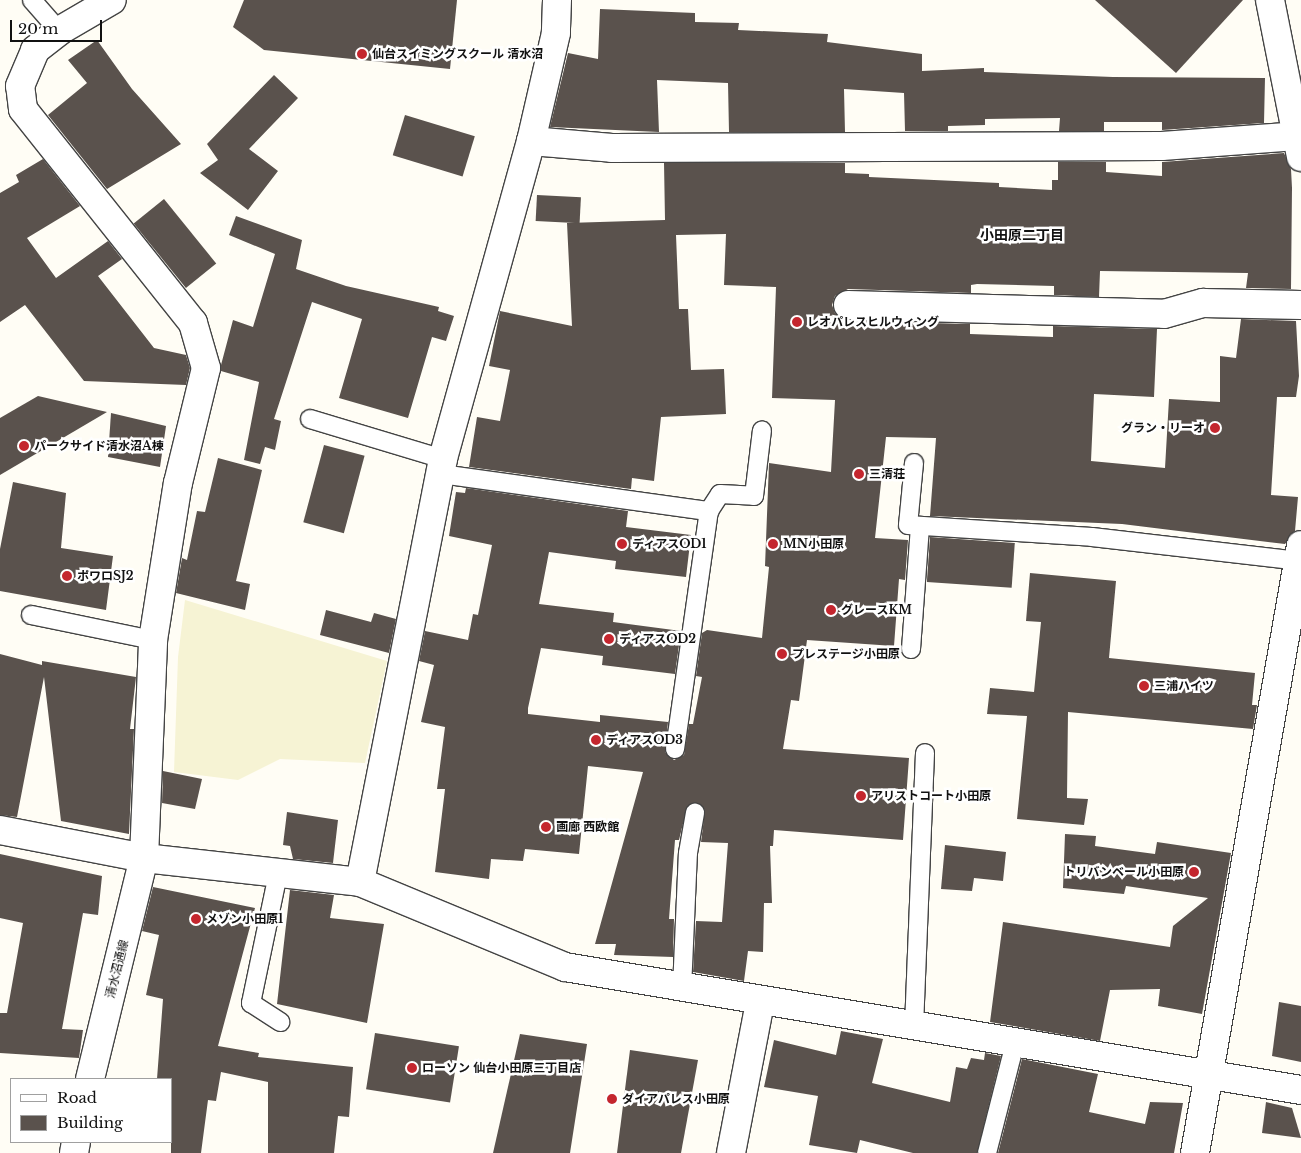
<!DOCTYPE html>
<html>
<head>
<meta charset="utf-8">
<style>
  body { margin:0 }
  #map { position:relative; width:1301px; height:1153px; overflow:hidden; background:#fffdf5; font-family:"Libre Baskerville","Noto Sans JP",serif }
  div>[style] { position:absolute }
  .farmland>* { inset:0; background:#f6f3d4 }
  .building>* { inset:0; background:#5a524d; transform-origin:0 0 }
  .roads { filter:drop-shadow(1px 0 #444) drop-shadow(-1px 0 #444) drop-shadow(0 1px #444) drop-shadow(0 -1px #444) }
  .service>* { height:18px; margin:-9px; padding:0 9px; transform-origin:9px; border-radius:9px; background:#fff }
  .minor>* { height:28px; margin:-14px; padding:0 14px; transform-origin:14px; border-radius:14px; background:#fff }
  .dots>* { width:14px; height:14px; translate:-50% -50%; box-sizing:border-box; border:2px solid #fff; border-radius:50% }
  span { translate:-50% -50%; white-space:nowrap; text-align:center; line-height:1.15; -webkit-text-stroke:5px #fff; paint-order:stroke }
  .poi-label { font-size:12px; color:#111; font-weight:700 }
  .left { translate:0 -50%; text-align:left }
  .right { translate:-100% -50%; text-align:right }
  .street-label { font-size:12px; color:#111 }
  .neighbourhood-label { font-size:14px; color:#111; font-weight:700 }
  .legend { position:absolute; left:10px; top:1078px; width:162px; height:65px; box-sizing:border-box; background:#fff; border:1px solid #a0a0a0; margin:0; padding:6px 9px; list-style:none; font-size:15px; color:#111 }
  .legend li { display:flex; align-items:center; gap:10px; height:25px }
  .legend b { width:25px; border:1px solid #a0a0a0 }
  .scale { position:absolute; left:10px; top:20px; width:92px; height:22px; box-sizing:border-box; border:2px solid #111; border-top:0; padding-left:6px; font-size:15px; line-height:18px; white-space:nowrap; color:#111; -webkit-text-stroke:4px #fff; paint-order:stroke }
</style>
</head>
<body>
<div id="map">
  <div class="farmland">
    <i style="clip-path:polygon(185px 600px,387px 661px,365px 763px,280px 759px,238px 780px,174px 772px,178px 657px)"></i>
  </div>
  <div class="building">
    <i style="clip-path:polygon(244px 0,457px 0,450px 69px,264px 50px,233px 27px)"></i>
    <i style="clip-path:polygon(1095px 0,1243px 0,1176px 73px)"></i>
    <i style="clip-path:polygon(600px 9px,695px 13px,695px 22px,739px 23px,738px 30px,828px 34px,827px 42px,922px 54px,922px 71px,984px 68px,984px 72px,1113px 77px,1265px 78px,1264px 123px,1162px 130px,1162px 122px,1104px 122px,1104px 131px,1059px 131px,1060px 118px,985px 119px,985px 125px,948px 126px,948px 131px,905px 131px,904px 93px,844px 89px,845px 132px,729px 132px,728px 83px,657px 80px,659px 132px,550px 127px,568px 53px,598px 59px)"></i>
    <i style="clip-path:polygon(97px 40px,132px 89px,181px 144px,107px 189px,48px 115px,87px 83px,68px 60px)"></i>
    <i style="clip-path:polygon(274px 75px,298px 98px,249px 149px,278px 171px,248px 210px,200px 173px,218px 160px,207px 144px)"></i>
    <i style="left:405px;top:115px;width:73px;height:42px;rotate:17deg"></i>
    <i style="clip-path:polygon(1284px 153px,1291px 169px,1292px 188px,1291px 289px,1246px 288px,1248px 273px,1100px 271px,1099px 297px,1054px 295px,1054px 286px,977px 284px,971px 285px,971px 293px,848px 289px,835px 296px,832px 305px,835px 313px,847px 321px,970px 324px,970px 334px,1053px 337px,1053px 326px,1157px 329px,1154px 397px,1094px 394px,1091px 461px,1165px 468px,1169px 399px,1220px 402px,1220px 356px,1236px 358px,1241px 319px,1296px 321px,1299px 376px,1296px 397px,1277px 397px,1271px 495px,1298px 497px,1295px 531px,1285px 544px,1122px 524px,930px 516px,936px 438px,886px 437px,875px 538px,908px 540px,905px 580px,899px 579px,894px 646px,807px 640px,799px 701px,791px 700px,783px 749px,909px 758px,903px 840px,774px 830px,773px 846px,770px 846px,772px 903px,764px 903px,763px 952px,748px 951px,744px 981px,693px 972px,696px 921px,722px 922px,728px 843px,701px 842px,705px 810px,697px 803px,687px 807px,679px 840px,675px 840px,669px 919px,674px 919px,673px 957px,614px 955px,616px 944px,595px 944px,643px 772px,588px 766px,579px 854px,525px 849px,523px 861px,491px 859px,489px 879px,435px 872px,445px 789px,437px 789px,445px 727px,421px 722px,434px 665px,419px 661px,425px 631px,468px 640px,473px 614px,478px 615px,492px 545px,449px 536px,456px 492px,465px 493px,466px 488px,628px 511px,626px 527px,691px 535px,686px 577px,615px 569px,616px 561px,549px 552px,539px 604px,614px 613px,613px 622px,681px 631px,675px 674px,602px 665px,603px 656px,541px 648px,528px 708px,528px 714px,600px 722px,600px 715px,668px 722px,665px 752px,674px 760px,684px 755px,689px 724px,693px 724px,702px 677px,696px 676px,702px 633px,707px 630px,762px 638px,769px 567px,765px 566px,769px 463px,831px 472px,835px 400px,772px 398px,776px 287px,724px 285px,726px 234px,676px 235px,679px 309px,688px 309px,691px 370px,724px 369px,726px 414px,661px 417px,654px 481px,632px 478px,631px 489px,469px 467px,477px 417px,500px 421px,510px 370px,489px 366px,500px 311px,572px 326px,567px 223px,665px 220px,664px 163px,845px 163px,845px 173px,869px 174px,869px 177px,999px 183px,999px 187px,1052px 190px,1052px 180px,1058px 180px,1058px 162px,1106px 162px,1106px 172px,1162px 176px,1162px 162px)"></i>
    <i style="clip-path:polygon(43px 159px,80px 206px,27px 238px,56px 278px,108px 241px,122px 259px,98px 276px,154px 348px,186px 355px,190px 368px,186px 385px,84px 381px,25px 305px,0 322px,0 193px,19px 182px,16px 175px)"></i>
    <i style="left:537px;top:195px;width:44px;height:26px;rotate:3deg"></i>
    <i style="left:164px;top:199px;width:83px;height:39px;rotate:51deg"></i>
    <i style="clip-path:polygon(236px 216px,302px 240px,296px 269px,346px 286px,439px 307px,438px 311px,454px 316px,446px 341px,432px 337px,408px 418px,339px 398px,362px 319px,312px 302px,274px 419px,281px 421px,275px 450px,265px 447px,260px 464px,244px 460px,259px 382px,221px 371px,221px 365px,233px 320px,253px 327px,275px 254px,229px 235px)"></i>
    <i style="clip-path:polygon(38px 396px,107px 412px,0 475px,0 418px)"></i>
    <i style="clip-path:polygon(111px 413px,166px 426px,160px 467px,108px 457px)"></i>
    <i style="left:324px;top:445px;width:42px;height:80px;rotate:15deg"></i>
    <i style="clip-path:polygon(218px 458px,262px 470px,236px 581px,250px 584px,245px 610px,176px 593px,182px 558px,187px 560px,197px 511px,205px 512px)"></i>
    <i style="clip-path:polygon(13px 482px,66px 493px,61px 548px,113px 556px,106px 610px,0 591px,0 549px)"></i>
    <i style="left:930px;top:537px;width:85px;height:45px;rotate:4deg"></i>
    <i style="clip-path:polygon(1030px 573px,1116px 581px,1109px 658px,1255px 673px,1252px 705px,1257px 705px,1253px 729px,1068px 712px,1067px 798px,1088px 799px,1084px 825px,1017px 819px,1027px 716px,987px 714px,990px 688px,1034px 692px,1041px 622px,1026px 621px)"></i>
    <i style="clip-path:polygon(326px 610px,371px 622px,374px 613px,396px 619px,389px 653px,320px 635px)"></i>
    <i style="clip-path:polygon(0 654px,42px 665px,42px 661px,136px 677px,130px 729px,134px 729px,129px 834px,61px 821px,44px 677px,17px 817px,0 815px)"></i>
    <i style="clip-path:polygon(163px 771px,202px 779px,195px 809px,162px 803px)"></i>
    <i style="clip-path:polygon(287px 812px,338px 820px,333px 863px,293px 859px,290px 846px,283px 845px)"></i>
    <i style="clip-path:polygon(1065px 834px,1096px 836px,1095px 846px,1155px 854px,1157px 842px,1231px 853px,1202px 1014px,1158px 1006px,1160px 989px,1110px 990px,1100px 1041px,990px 1022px,1003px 922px,1170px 947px,1173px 926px,1208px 898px,1126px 886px,1124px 894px,1063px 888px)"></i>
    <i style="clip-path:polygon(945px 845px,1006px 852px,1003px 881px,974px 878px,972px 891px,941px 889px)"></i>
    <i style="clip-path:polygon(0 854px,102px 876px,98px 915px,83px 913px,62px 1029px,83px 1030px,79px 1058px,0 1053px,0 1013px,7px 1013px,23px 923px,0 918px)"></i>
    <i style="clip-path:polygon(153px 887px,255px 908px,218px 1046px,259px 1053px,258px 1057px,353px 1067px,349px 1117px,338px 1116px,334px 1153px,268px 1153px,268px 1082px,221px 1072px,216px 1101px,208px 1100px,201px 1153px,171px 1153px,171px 1079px,157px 1079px,163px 999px,146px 995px,159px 935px,142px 931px)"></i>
    <i style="clip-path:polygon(290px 890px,334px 895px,330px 918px,384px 924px,367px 1023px,277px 1004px)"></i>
    <i style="clip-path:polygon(1279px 1002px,1301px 1006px,1301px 1062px,1272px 1056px)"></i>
    <i style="clip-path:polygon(841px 1031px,883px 1039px,872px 1083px,950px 1102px,956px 1067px,967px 1069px,971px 1058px,984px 1060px,985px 1053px,1001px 1056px,977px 1153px,913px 1153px,860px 1140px,857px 1153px,809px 1145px,818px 1096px,764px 1087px,774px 1040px,836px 1055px)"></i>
    <i style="left:375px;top:1033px;width:85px;height:57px;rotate:9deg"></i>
    <i style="clip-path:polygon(520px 1034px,587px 1044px,570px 1153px,493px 1153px)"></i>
    <i style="clip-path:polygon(630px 1050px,698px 1060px,681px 1153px,617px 1153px)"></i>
    <i style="clip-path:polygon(1022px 1059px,1098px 1074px,1089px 1112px,1145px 1124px,1150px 1102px,1183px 1103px,1174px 1153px,998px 1153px)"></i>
    <i style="clip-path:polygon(1266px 1102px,1292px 1108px,1301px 1138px,1262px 1133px)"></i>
  </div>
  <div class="roads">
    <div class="service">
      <i style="left:32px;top:0;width:41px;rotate:48.9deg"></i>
      <i style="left:310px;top:419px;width:139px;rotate:16.7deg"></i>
      <i style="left:914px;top:463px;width:62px;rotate:95.5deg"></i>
      <i style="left:908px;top:525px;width:184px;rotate:3.7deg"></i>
      <i style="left:1092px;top:537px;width:208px;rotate:6.6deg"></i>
      <i style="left:441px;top:474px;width:271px;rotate:7.9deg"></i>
      <i style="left:31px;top:615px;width:125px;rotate:11.6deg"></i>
      <i style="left:911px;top:649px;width:123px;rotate:-85.8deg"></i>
      <i style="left:675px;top:749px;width:240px;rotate:-81.9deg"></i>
      <i style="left:709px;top:511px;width:20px;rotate:-57deg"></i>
      <i style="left:720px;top:494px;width:34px;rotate:3deg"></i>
      <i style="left:754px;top:496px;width:66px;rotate:-83.1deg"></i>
      <i style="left:278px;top:874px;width:132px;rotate:101.8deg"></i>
      <i style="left:251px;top:1003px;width:35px;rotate:33deg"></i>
      <i style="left:682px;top:989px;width:136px;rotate:-87.5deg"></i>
      <i style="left:688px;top:853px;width:41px;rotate:-80.1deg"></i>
      <i style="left:914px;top:1027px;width:274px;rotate:-87.7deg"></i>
      <i style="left:987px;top:1153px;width:114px;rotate:-75.7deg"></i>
    </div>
    <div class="minor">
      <i style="left:557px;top:0;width:33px;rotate:92deg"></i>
      <i style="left:556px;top:33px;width:111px;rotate:103deg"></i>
      <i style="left:531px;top:141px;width:330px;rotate:105.5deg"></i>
      <i style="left:443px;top:459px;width:431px;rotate:101.1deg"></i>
      <i style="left:360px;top:882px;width:222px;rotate:22.5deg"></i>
      <i style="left:565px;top:967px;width:746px;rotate:9.49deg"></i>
      <i style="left:1270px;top:0;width:160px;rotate:78.8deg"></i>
      <i style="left:531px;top:141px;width:81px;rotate:4.9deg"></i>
      <i style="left:612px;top:148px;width:550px;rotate:-0.21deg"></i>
      <i style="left:1162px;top:146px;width:135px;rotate:-4.2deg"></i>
      <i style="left:848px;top:305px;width:316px;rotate:1.6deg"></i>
      <i style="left:1164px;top:314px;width:41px;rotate:-15.8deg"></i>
      <i style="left:1203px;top:303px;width:98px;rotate:1.2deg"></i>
      <i style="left:0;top:830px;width:147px;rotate:11deg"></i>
      <i style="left:144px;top:858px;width:217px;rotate:6.3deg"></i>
      <i style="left:90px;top:1079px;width:228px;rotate:-76.3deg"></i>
      <i style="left:144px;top:858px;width:218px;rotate:-87.6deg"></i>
      <i style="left:153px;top:640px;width:159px;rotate:-81deg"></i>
      <i style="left:178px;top:483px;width:118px;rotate:-76.3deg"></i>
      <i style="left:206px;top:368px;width:47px;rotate:-106.1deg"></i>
      <i style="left:193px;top:323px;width:273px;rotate:-128.5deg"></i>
      <i style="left:23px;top:109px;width:23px;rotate:-97deg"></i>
      <i style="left:20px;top:86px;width:39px;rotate:-67deg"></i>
      <i style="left:35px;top:50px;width:31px;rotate:-38deg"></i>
      <i style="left:59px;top:31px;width:61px;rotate:-30.3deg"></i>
      <i style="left:74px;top:1153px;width:11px;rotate:-80deg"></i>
      <i style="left:731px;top:1153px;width:154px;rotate:-79.1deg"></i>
      <i style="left:1195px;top:1153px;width:617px;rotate:-80.11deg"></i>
    </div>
  </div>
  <div class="dots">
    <i style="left:362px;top:54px;background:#c4262e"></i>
    <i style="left:797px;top:322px;background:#c4262e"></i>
    <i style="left:1215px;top:428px;background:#c4262e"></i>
    <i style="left:24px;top:446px;background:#c4262e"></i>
    <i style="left:859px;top:474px;background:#c4262e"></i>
    <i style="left:622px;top:544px;background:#c4262e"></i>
    <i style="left:773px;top:544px;background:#c4262e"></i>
    <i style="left:67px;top:576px;background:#c4262e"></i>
    <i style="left:831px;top:610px;background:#c4262e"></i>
    <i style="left:609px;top:639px;background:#c4262e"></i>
    <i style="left:782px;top:654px;background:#c4262e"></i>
    <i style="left:1144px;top:686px;background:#c4262e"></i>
    <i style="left:596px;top:740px;background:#c4262e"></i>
    <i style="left:861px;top:796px;background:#c4262e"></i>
    <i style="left:546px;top:827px;background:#c4262e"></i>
    <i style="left:1194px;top:872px;background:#c4262e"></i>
    <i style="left:196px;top:919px;background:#c4262e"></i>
    <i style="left:412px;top:1068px;background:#c4262e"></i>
    <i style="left:612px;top:1099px;background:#c4262e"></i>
  </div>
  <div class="poi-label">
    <span class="left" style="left:372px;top:54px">仙台スイミングスクール 清水沼</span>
    <span class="left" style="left:807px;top:322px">レオパレスヒルウィング</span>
    <span class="right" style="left:1205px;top:428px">グラン・リーオ</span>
    <span class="left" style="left:34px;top:446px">パークサイド清水沼A棟</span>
    <span class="left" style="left:869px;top:474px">三清荘</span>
    <span class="left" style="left:632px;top:544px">ディアスOD1</span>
    <span class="left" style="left:783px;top:544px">MN小田原</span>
    <span class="left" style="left:77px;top:576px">ポワロSJ2</span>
    <span class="left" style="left:841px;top:610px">グレースKM</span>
    <span class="left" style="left:619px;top:639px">ディアスOD2</span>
    <span class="left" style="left:792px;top:654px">プレステージ小田原</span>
    <span class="left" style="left:1154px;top:686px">三浦ハイツ</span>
    <span class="left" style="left:606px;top:740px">ディアスOD3</span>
    <span class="left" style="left:871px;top:796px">アリストコート小田原</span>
    <span class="left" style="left:556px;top:827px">画廊 西欧館</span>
    <span class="right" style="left:1184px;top:872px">トリバンベール小田原</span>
    <span class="left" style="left:206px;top:919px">メゾン小田原1</span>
    <span class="left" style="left:422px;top:1068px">ローソン 仙台小田原三丁目店</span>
    <span class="left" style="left:622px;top:1099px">ダイアパレス小田原</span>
  </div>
  <div class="street-label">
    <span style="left:117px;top:969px;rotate:-76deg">清水沼通線</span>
  </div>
  <div class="neighbourhood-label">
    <span style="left:1022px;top:235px">小田原二丁目</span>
  </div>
  <ul class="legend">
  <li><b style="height:6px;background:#fff"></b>Road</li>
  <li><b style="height:14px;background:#5a524d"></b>Building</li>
  </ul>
  <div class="scale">20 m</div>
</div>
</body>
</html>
